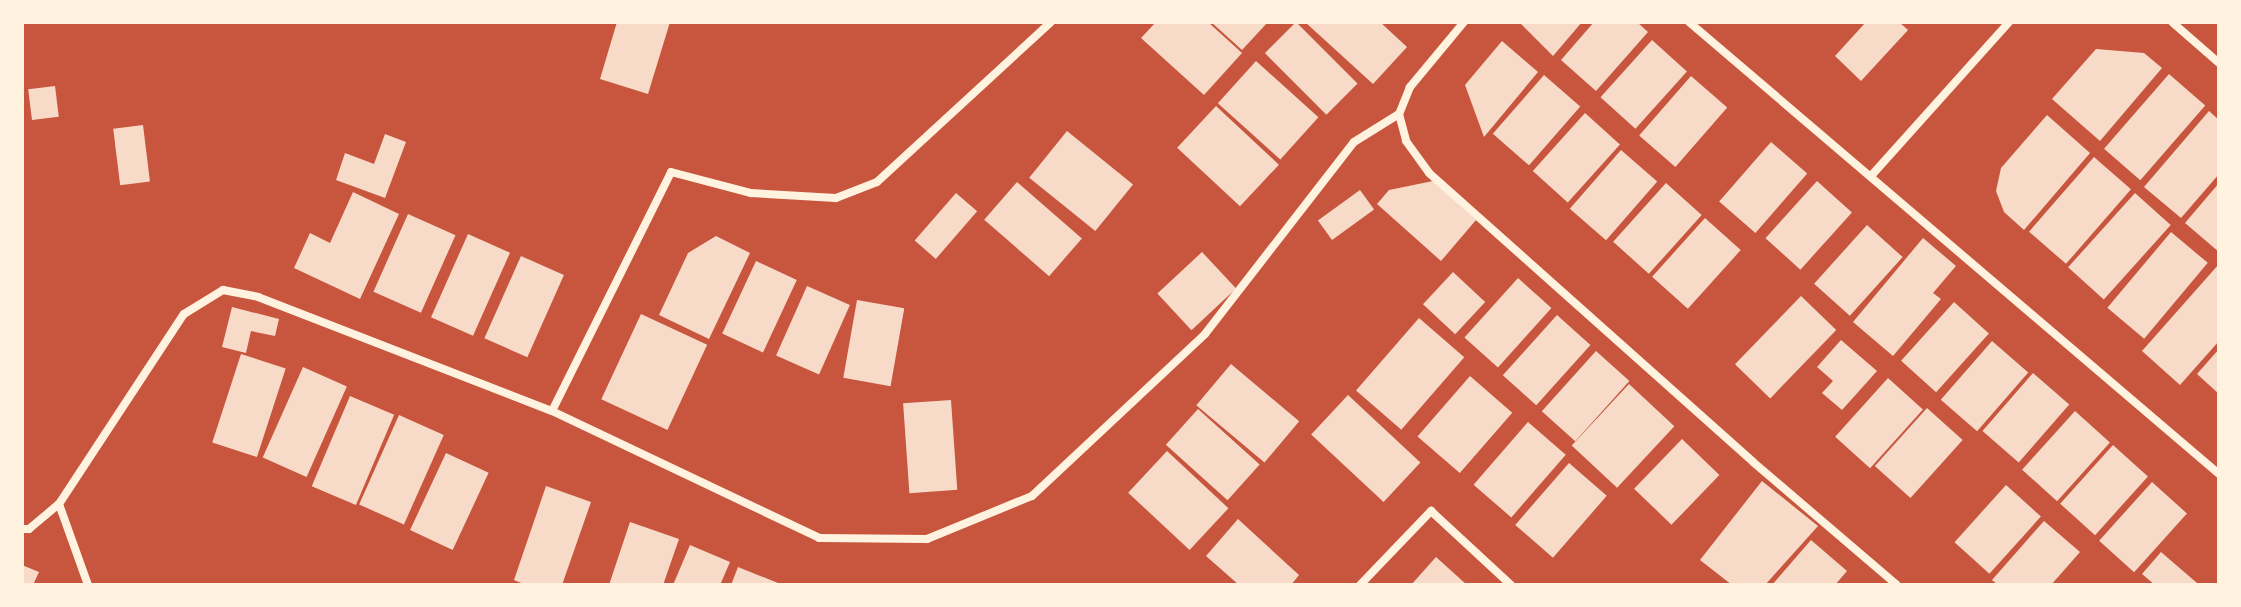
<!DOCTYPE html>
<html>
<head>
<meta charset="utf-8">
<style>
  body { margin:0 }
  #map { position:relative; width:2241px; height:607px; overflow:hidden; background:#c8553d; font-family:"PT Sans Narrow",sans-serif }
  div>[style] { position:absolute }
  .building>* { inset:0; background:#f7dbc8; transform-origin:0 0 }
  .minor>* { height:8px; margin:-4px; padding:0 4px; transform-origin:4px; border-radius:4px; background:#fff3e0 }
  span { translate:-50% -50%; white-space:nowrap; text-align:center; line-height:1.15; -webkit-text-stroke:8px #fff3e0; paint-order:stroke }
  .frame { position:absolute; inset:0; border:24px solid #fff3e0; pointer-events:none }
</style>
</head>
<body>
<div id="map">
  <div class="building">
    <i style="clip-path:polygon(617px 22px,670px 22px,648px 94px,600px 79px)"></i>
    <i style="clip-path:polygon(1156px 22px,1208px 22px,1242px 53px,1204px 95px,1141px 38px)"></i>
    <i style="clip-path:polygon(1211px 22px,1268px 22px,1242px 50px)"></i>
    <i style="left:1296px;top:22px;width:87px;height:44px;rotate:45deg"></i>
    <i style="clip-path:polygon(1305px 22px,1380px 22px,1407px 47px,1373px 84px)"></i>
    <i style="clip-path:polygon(1519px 22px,1582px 22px,1553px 56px)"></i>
    <i style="clip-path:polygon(1594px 22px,1637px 22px,1648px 32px,1596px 91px,1561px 60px)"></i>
    <i style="clip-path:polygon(1866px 22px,1899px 22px,1908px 30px,1861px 81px,1835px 56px)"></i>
    <i style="left:1652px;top:40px;width:47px;height:77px;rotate:42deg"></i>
    <i style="clip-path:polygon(1502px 41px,1538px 72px,1484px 137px,1465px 85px)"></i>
    <i style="clip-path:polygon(2096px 49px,2144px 53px,2162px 68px,2100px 141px,2052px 99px)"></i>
    <i style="left:1256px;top:61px;width:84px;height:57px;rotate:42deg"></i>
    <i style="left:2169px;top:74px;width:48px;height:99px;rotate:41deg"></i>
    <i style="left:1544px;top:75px;width:48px;height:78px;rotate:41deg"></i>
    <i style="left:1691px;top:76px;width:48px;height:79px;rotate:41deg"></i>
    <i style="left:55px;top:86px;width:31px;height:27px;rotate:83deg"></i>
    <i style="left:1216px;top:106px;width:86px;height:57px;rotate:43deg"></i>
    <i style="clip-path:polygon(2209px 111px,2219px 120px,2219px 174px,2181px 218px,2144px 187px)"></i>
    <i style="left:1585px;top:113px;width:47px;height:78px;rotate:42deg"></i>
    <i style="clip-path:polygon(2047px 115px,2090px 153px,2024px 230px,2004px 212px,1996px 191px,2001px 168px)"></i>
    <i style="left:143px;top:125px;width:57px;height:30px;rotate:83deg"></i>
    <i style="left:1067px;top:131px;width:85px;height:60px;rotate:39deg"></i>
    <i style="clip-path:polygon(385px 134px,406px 142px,385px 198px,336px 180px,345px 153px,374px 164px)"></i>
    <i style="left:1771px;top:142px;width:48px;height:79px;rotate:41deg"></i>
    <i style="left:1621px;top:150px;width:48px;height:78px;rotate:41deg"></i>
    <i style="left:2094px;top:157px;width:49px;height:99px;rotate:41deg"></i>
    <i style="clip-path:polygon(1433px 181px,1476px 220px,1441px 261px,1377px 204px,1389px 190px)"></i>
    <i style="left:1817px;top:181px;width:47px;height:77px;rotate:42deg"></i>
    <i style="left:1017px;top:182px;width:86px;height:50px;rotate:41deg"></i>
    <i style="left:1666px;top:183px;width:48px;height:79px;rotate:42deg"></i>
    <i style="clip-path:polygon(2219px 183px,2219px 252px,2185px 223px)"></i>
    <i style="left:1360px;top:190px;width:24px;height:52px;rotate:54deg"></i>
    <i style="clip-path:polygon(353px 192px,399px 214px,360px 299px,294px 268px,310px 233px,330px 243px)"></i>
    <i style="left:956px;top:193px;width:28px;height:63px;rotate:41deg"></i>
    <i style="left:2135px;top:193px;width:48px;height:100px;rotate:42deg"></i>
    <i style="left:408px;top:214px;width:52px;height:85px;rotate:24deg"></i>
    <i style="left:1705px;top:218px;width:48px;height:79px;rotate:42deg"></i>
    <i style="left:1867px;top:225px;width:48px;height:79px;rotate:42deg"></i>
    <i style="left:2171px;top:232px;width:48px;height:99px;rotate:40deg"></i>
    <i style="left:468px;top:234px;width:46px;height:91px;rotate:24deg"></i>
    <i style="clip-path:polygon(716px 236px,750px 253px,709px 339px,659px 315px,688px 253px)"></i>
    <i style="clip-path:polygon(1923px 238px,1956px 266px,1933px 293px,1941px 299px,1893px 356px,1853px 322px)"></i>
    <i style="left:1202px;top:252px;width:50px;height:61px;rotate:47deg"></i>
    <i style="left:521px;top:256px;width:47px;height:90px;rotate:24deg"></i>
    <i style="left:756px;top:261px;width:45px;height:80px;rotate:25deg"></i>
    <i style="clip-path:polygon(2219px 264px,2219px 341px,2180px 385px,2142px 351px)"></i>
    <i style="left:1453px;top:272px;width:44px;height:44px;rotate:43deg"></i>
    <i style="left:1518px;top:278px;width:45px;height:80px;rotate:42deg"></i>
    <i style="left:807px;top:286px;width:47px;height:76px;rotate:24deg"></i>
    <i style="left:1801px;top:296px;width:49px;height:95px;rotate:44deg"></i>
    <i style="left:857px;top:300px;width:48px;height:79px;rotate:10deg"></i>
    <i style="left:1954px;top:302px;width:47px;height:79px;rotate:42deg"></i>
    <i style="clip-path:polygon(232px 307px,279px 319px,275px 336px,251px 331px,246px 353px,222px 347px)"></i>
    <i style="left:641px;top:314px;width:73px;height:94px;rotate:25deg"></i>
    <i style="left:1557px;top:315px;width:45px;height:81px;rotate:42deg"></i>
    <i style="left:1419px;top:318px;width:60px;height:96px;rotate:41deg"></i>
    <i style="clip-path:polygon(1841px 340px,1877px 371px,1842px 410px,1822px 393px,1833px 381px,1817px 367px)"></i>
    <i style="left:1992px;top:341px;width:48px;height:78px;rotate:41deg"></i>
    <i style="clip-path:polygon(2219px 349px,2219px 394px,2197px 374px)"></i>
    <i style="left:1596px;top:351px;width:45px;height:81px;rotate:42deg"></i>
    <i style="left:241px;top:354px;width:47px;height:93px;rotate:18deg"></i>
    <i style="left:1231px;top:364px;width:89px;height:54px;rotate:40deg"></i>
    <i style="left:303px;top:367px;width:48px;height:99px;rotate:24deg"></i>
    <i style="left:2033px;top:373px;width:48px;height:77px;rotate:41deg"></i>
    <i style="left:1470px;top:376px;width:56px;height:80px;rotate:41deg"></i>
    <i style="left:1888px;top:378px;width:47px;height:79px;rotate:42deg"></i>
    <i style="left:1629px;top:384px;width:62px;height:84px;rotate:43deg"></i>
    <i style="left:1348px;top:395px;width:99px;height:54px;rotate:43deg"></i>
    <i style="left:350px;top:396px;width:48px;height:98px;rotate:23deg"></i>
    <i style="left:951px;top:400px;width:90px;height:48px;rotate:86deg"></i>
    <i style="left:1927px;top:408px;width:48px;height:78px;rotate:42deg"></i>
    <i style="left:1198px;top:409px;width:83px;height:48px;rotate:42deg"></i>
    <i style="left:2075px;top:411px;width:47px;height:79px;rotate:42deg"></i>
    <i style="left:399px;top:415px;width:49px;height:98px;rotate:24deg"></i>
    <i style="left:1528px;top:422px;width:50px;height:83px;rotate:41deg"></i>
    <i style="left:1682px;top:439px;width:52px;height:69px;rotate:44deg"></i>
    <i style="left:2113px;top:445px;width:47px;height:79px;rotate:42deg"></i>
    <i style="left:1167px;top:451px;width:84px;height:57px;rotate:43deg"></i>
    <i style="left:446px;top:453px;width:47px;height:85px;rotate:25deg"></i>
    <i style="left:1569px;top:463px;width:50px;height:82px;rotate:41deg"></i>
    <i style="clip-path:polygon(1762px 481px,1818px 526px,1765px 585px,1732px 585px,1700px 560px)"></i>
    <i style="left:2152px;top:482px;width:47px;height:79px;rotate:42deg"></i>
    <i style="left:2006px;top:485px;width:47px;height:77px;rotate:42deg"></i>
    <i style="clip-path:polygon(546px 486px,591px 502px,562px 585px,526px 585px,514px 580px)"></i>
    <i style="clip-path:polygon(1238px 519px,1299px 575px,1291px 585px,1239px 585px,1206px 556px)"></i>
    <i style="clip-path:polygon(2044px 521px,2080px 552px,2051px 585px,1998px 585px,1992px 580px)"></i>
    <i style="clip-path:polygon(630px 522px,679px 539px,663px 585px,609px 585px)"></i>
    <i style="clip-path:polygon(1811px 540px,1847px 571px,1835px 585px,1772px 585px)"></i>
    <i style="clip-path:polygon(690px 545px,730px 562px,720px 585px,673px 585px)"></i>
    <i style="clip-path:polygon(2161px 552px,2197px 583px,2196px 585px,2155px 585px,2142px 574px)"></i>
    <i style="clip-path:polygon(1436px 557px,1467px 585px,1411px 585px)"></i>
    <i style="clip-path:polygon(22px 565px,39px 572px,33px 585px,22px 585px)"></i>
    <i style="clip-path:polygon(738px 567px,783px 585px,731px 585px)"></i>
  </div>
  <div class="minor">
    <i style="left:1464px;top:22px;width:85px;rotate:129.7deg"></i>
    <i style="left:1410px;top:87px;width:29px;rotate:112deg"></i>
    <i style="left:1399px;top:114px;width:28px;rotate:75deg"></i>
    <i style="left:1406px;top:141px;width:39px;rotate:54deg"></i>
    <i style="left:1429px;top:173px;width:434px;rotate:41.7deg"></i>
    <i style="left:1753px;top:462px;width:189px;rotate:40.5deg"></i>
    <i style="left:1689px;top:22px;width:697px;rotate:40.46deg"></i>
    <i style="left:2172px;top:22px;width:62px;rotate:41.1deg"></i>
    <i style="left:1871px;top:176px;width:207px;rotate:-48.1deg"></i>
    <i style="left:552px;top:411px;width:296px;rotate:25.4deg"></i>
    <i style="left:819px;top:538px;width:108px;rotate:0.5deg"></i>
    <i style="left:927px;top:539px;width:113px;rotate:-22.3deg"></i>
    <i style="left:1032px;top:496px;width:237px;rotate:-43.1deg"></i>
    <i style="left:1205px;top:334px;width:243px;rotate:-52.2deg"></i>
    <i style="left:1354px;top:142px;width:53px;rotate:-31.9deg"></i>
    <i style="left:59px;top:504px;width:86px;rotate:70.3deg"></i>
    <i style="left:22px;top:529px;width:7px"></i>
    <i style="left:29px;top:529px;width:39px;rotate:-40deg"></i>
    <i style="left:59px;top:504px;width:227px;rotate:-56.7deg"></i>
    <i style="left:184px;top:314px;width:46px;rotate:-31.6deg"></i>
    <i style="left:223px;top:290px;width:36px;rotate:11deg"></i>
    <i style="left:258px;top:297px;width:315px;rotate:21.2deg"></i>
    <i style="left:552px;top:411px;width:267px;rotate:-63.5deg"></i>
    <i style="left:671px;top:172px;width:83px;rotate:14.7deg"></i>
    <i style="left:751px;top:193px;width:85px;rotate:3.4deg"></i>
    <i style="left:836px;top:198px;width:44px;rotate:-21.3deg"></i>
    <i style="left:877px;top:182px;width:236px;rotate:-42.6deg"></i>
    <i style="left:1360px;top:585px;width:103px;rotate:-46.2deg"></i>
    <i style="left:1431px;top:511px;width:109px;rotate:42.8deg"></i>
  </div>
  <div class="frame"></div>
</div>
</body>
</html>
